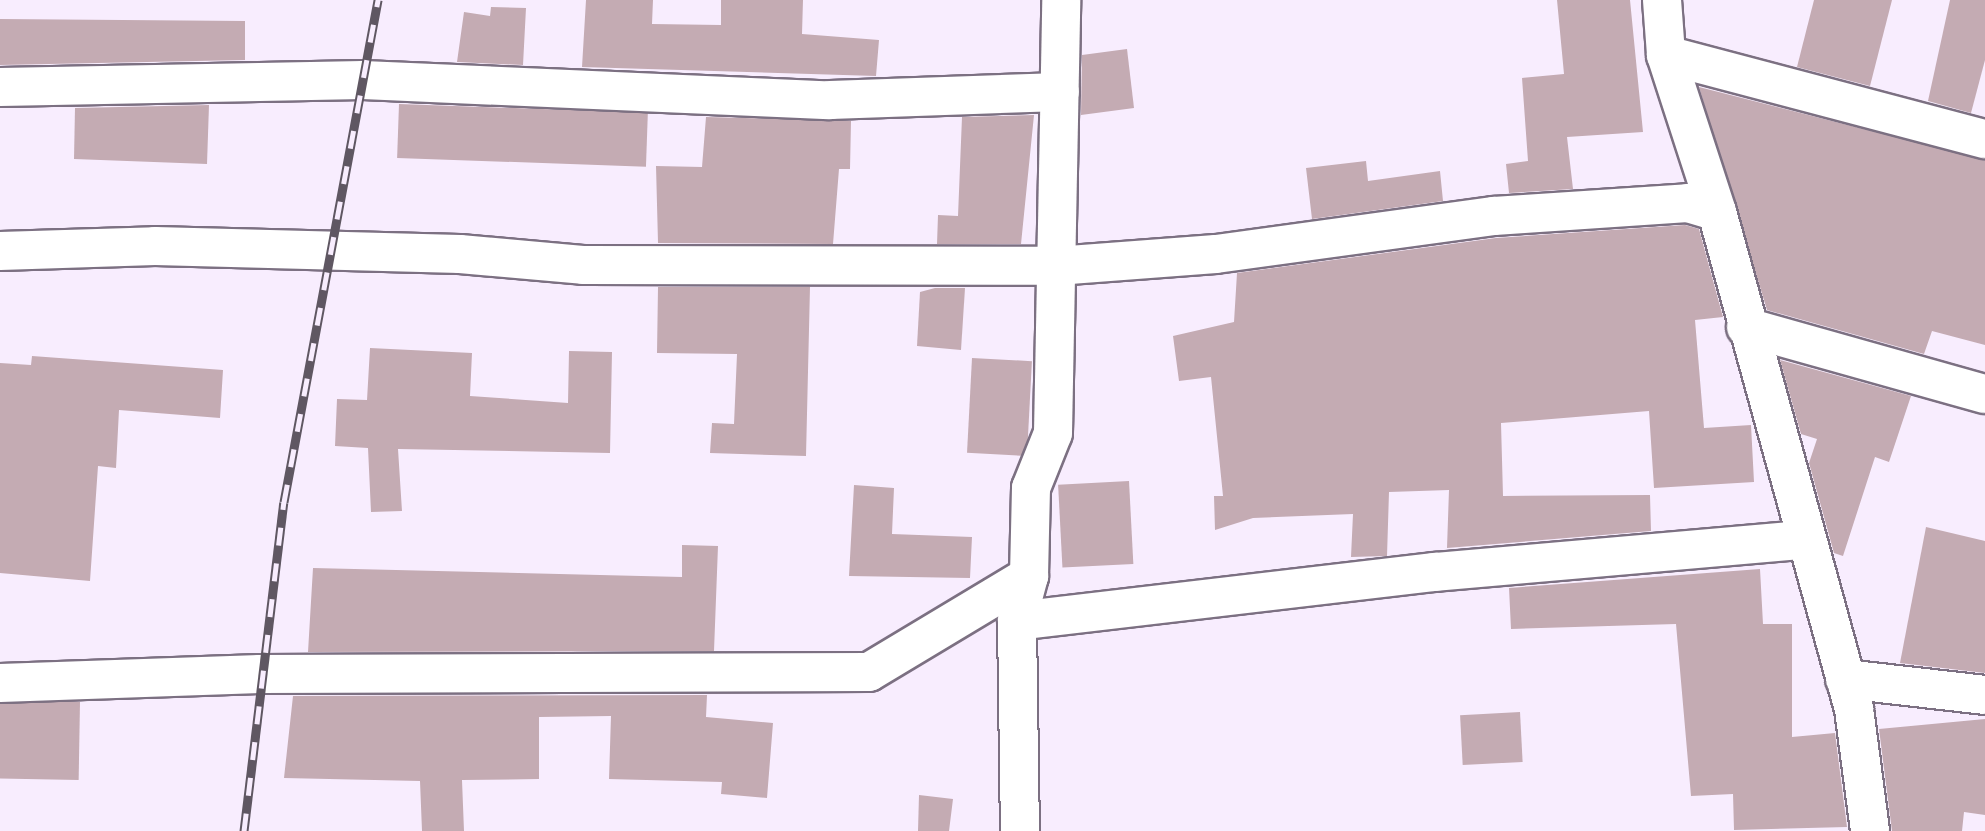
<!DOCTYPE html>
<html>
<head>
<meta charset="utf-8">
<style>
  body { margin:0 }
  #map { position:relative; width:1985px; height:831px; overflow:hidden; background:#f8edfe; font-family:"Playfair Display",serif }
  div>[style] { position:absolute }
  .building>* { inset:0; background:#c4abb3; transform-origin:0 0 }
  .roads { filter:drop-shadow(2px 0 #7c7082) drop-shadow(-2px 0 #7c7082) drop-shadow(0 2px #7c7082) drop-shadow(0 -2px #7c7082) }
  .street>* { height:38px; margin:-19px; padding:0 19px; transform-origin:19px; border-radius:19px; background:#fff }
  .rail>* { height:9px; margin-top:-4.5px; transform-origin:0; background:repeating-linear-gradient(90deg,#f8edfe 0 18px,#5f5762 0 36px); box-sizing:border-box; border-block:2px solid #5f5762 }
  span { translate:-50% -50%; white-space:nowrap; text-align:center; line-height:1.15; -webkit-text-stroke:6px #f8edfe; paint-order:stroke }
</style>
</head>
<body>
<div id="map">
  <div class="building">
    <i style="clip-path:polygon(586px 0,653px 0,652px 24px,721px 25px,721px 0,803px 0,802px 34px,879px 40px,876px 76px,582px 67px)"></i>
    <i style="clip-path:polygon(1557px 0,1630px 0,1643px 132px,1567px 137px,1573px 189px,1509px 193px,1506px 164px,1528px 161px,1522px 78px,1564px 74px)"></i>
    <i style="clip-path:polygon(1814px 0,1892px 0,1870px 86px,1797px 67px)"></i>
    <i style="clip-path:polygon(1950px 0,1985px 0,1985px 60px,1971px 113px,1928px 101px)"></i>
    <i style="clip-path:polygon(491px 7px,526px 8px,523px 65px,457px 62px,464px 12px,490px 16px)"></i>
    <i style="clip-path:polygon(0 19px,245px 21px,245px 60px,0 65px)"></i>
    <i style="clip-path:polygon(1127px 49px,1134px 108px,1081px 115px,1082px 55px)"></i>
    <i style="clip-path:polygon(1699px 87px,1985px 160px,1985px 345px,1932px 331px,1924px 354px,1767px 310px)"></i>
    <i style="left:399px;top:104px;width:249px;height:54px;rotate:2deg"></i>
    <i style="clip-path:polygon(209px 105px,207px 164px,74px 159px,75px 108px)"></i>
    <i style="clip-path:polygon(1034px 115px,1021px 244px,937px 244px,938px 215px,958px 216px,962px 117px)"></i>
    <i style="clip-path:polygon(706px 117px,851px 121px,850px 169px,839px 169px,833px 244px,658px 243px,656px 166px,702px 167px)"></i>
    <i style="clip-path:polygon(1366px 161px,1368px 181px,1440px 171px,1443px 201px,1312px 219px,1306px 168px)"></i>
    <i style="clip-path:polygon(1685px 225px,1699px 229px,1723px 317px,1695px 320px,1704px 428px,1751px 425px,1754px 482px,1654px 488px,1649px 411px,1501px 423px,1503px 496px,1650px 495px,1651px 531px,1447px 548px,1449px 490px,1389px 492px,1387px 556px,1351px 557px,1353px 514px,1253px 518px,1215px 530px,1214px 496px,1223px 496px,1211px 377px,1179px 381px,1173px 336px,1234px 322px,1237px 273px,1496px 238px)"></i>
    <i style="clip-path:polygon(658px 287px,810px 287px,806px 456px,710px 453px,712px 423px,734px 424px,737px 354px,657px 353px)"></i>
    <i style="clip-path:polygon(935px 288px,965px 288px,961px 350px,917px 346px,920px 292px)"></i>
    <i style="clip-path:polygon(370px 348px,472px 353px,470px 396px,568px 403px,569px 351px,612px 352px,610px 453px,398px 449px,402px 511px,371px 512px,368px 448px,335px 446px,337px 399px,367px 400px)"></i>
    <i style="clip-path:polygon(32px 356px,223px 370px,220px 418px,119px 410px,116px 468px,98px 466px,90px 581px,0 573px,0 363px,31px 365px)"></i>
    <i style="left:972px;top:358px;width:60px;height:95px;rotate:3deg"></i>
    <i style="clip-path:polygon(1780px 360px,1911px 396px,1889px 462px,1875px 457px,1843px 556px,1834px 553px,1809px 463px,1817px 439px,1801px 434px)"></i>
    <i style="left:1129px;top:481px;width:83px;height:71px;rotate:87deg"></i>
    <i style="clip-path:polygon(854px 485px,894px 488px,892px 534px,972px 537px,970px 578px,849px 576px)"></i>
    <i style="clip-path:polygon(1926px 527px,1985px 541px,1985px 673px,1900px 663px)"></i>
    <i style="clip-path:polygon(682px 545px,718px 546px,714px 651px,308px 652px,313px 568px,682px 577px)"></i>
    <i style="clip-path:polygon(1760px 569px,1763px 624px,1792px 624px,1792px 737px,1835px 733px,1847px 827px,1734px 830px,1733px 794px,1691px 796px,1676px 624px,1511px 629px,1509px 588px)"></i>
    <i style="clip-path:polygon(707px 695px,706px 717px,773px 723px,767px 798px,721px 794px,722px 782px,609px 779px,611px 716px,539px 717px,539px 779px,462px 780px,464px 831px,422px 831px,420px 781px,284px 778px,293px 696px)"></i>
    <i style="left:80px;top:702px;width:78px;height:80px;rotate:91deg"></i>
    <i style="left:1520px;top:712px;width:50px;height:60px;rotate:87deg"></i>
    <i style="clip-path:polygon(1985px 719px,1985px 815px,1964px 812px,1962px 831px,1892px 831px,1879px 729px)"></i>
    <i style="clip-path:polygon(919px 795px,953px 799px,949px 831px,918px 831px)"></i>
  </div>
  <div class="roads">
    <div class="street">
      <i style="left:1662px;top:0;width:55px;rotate:85.8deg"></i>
      <i style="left:1666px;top:55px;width:165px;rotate:72deg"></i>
      <i style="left:1717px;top:212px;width:516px;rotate:74.59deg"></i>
      <i style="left:1854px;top:709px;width:123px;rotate:82.5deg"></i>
      <i style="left:1666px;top:55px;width:330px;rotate:14.8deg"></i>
      <i style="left:0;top:87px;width:363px;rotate:-1.1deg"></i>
      <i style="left:363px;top:80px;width:467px;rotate:2.5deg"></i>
      <i style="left:830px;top:100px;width:230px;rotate:-2deg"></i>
      <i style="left:0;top:251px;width:155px;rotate:-1.8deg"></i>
      <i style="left:155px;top:246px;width:305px;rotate:1.5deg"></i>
      <i style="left:460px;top:254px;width:123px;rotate:5.1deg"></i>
      <i style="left:583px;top:265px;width:473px;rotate:0.1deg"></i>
      <i style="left:1056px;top:266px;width:160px;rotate:-4.3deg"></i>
      <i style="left:1216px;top:254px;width:281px;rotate:-7.8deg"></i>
      <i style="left:1494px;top:216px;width:194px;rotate:-3.8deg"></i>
      <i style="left:1688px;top:203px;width:30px;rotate:17deg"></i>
      <i style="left:1746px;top:327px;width:248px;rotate:15.7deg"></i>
      <i style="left:1029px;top:576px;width:88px;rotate:-88.7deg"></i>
      <i style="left:1031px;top:488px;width:59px;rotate:-68.2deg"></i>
      <i style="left:1053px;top:433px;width:433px;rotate:-88.9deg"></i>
      <i style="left:1017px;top:621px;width:210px;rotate:89.2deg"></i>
      <i style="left:1845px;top:679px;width:141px;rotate:6.5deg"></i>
      <i style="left:0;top:683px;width:260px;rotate:-2deg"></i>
      <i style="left:260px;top:674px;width:609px;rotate:-0.19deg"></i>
      <i style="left:869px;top:672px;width:187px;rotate:-31deg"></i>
      <i style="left:1029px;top:576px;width:47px;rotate:104.9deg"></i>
      <i style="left:1017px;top:621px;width:421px;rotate:-6.7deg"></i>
      <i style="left:1435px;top:572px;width:370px;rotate:-5deg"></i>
    </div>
  </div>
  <div class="rail">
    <i style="left:244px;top:831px;width:331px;rotate:-83.1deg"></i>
    <i style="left:284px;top:502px;width:511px;rotate:-79.39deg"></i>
  </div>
</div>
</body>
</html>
